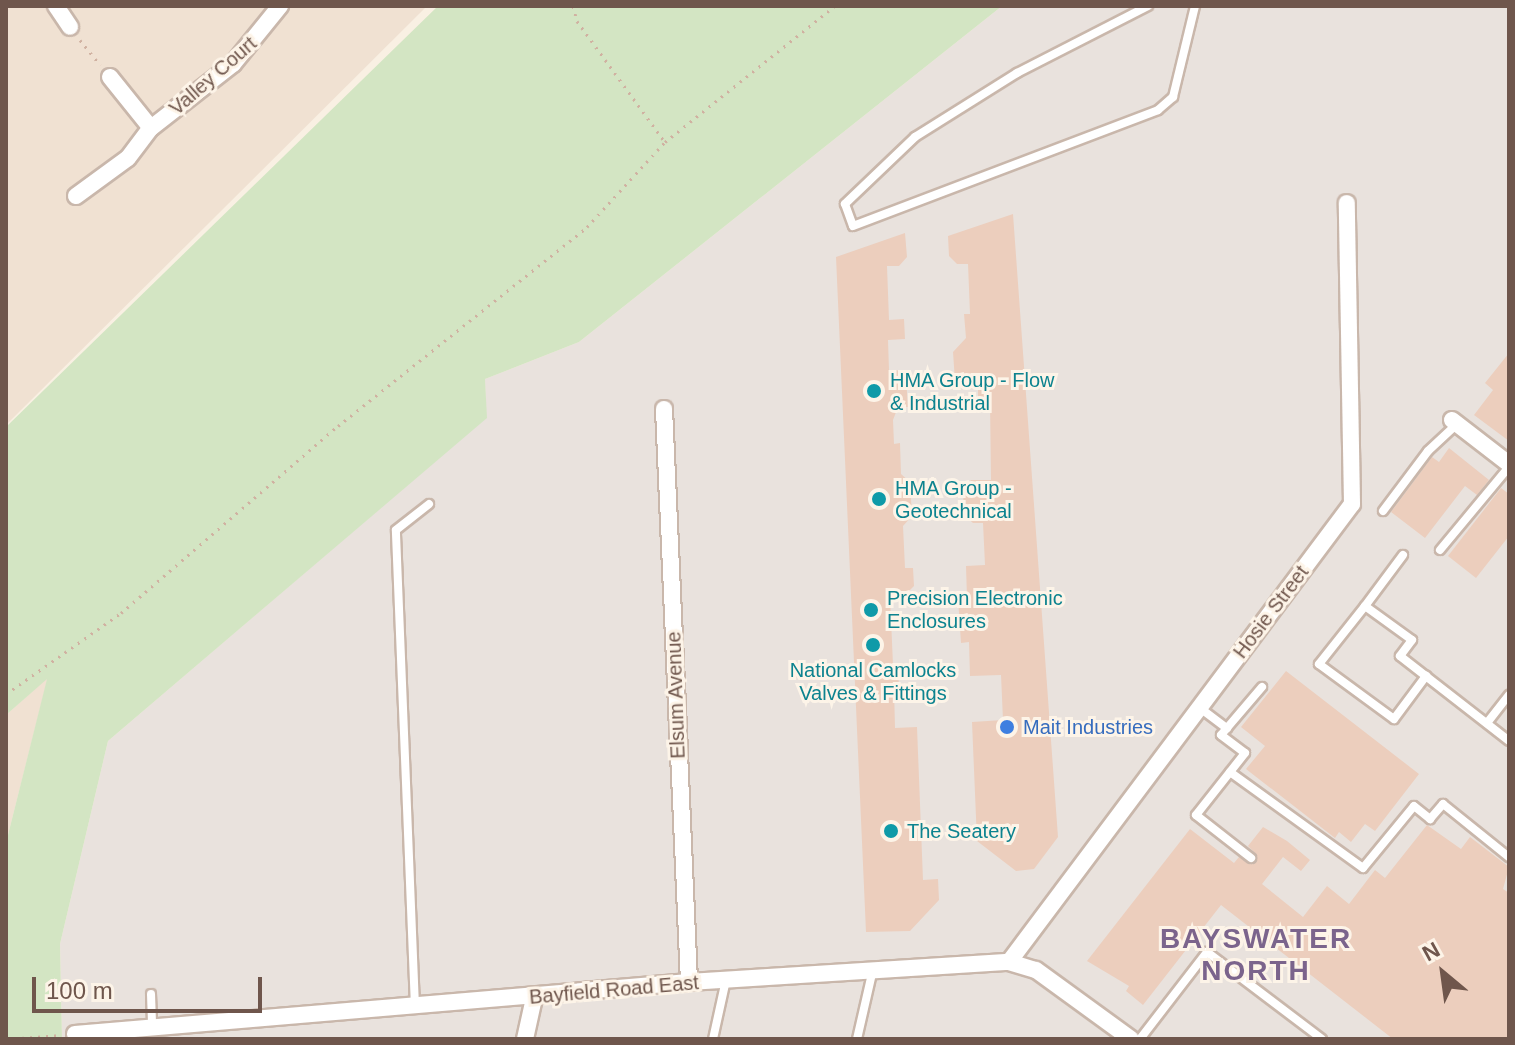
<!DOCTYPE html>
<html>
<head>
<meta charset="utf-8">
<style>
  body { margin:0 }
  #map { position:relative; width:1515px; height:1045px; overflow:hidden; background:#f9f0e3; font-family:Helvetica,sans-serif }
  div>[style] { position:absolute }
  .residential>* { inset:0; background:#f0e1d2 }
  .industrial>* { inset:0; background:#e9e2dd }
  .green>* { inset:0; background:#d3e5c3 }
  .building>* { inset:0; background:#eccebd }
  .path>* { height:3px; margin-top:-1.5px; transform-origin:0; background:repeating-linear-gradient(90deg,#d0b1a1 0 2px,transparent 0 8px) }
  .roads { filter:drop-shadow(2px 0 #c9b7ab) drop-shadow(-2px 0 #c9b7ab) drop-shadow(0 2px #c9b7ab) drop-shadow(0 -2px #c9b7ab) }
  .lane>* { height:8px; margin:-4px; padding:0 4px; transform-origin:4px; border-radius:4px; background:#fff }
  .street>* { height:16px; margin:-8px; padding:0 8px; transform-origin:8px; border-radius:8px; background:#fff }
  .dots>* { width:22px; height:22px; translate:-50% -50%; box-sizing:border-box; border:4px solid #fdf4e8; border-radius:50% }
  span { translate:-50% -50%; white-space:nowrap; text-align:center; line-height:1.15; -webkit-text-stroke:6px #fdf4e8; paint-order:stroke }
  .street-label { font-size:20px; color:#6f564c }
  .culture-label { font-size:20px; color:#0d838f }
  .left { translate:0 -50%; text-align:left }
  .shop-label { font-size:20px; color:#366cbe }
  .district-label { font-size:28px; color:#7b648c; font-weight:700; letter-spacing:2px }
  .frame { position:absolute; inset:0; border:8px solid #6f564c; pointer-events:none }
  .north { position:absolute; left:1403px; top:933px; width:80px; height:80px; -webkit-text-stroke:6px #fdf4e8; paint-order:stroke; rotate:331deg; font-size:22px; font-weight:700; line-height:32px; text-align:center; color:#6f564c }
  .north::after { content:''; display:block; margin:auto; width:28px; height:36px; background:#6f564c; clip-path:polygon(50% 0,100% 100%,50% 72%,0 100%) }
  .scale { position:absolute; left:32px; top:977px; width:230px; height:36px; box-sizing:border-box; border:4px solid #6f564c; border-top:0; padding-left:10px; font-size:24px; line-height:28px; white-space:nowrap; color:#6f564c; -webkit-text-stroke:6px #fdf4e8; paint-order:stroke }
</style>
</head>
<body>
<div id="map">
  <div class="residential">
    <i style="clip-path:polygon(6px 6px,427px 6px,6px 425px)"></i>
    <i style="clip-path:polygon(48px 677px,6px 843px,6px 715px)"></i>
  </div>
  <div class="industrial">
    <i style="clip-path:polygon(1002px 6px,1509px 6px,1509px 1039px,62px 1039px,60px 944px,108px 741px,486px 418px,485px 379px,579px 342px)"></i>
  </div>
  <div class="green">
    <i style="clip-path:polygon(438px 6px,1002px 6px,579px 342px,485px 379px,487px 418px,108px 741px,60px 944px,62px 1039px,6px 1039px,6px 843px,47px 679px,6px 715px,6px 427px)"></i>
  </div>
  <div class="building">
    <i style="clip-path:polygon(1013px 214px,1058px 837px,1034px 869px,1016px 871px,977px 841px,972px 722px,1003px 720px,1001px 675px,970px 676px,969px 642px,961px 643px,958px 598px,967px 598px,966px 566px,985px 565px,983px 523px,973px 523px,964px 515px,963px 489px,971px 480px,991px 480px,990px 401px,978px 402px,978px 388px,963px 389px,955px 381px,953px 352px,966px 338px,964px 314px,970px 314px,968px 264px,957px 264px,949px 256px,948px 236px)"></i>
    <i style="clip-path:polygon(905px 233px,907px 257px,899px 266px,887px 266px,889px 320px,904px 319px,905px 339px,888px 340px,889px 370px,897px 370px,906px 378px,908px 407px,898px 407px,893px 420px,894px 444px,900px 443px,901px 474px,910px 482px,912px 516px,903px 526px,905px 568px,913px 568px,914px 586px,906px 594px,890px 596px,893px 665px,898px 664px,899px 688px,894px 688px,895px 728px,917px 727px,923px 880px,938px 879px,939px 900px,910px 931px,866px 932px,836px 257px)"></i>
    <i style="clip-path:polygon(1509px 353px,1509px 441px,1474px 415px,1493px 390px,1485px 383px)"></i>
    <i style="clip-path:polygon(1449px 448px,1489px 480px,1477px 495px,1465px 486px,1425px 538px,1391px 512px,1432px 457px,1439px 462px)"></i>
    <i style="clip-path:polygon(1501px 488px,1509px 494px,1509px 536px,1476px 578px,1448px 556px)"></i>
    <i style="clip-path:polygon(1286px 671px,1419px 774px,1375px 831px,1365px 824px,1351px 842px,1339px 832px,1335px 838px,1246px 769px,1265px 746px,1241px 727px)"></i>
    <i style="clip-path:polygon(1427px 825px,1461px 849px,1470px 837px,1509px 867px,1503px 889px,1509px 893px,1509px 1039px,1393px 1039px,1221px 905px,1143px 1005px,1126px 991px,1129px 986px,1087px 961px,1190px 829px,1234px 863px,1239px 857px,1256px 863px,1257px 855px,1248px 846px,1263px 827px,1287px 841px,1310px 860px,1301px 871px,1283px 857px,1262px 884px,1303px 917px,1327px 886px,1349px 904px,1375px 870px,1385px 878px)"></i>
  </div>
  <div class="path">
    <i style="left:573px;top:6px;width:16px;rotate:75deg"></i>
    <i style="left:577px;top:21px;width:150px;rotate:54deg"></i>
    <i style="left:80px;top:40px;width:32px;rotate:51deg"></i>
    <i style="left:6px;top:694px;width:141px;rotate:-35.2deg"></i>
    <i style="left:121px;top:613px;width:286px;rotate:-40.8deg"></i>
    <i style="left:338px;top:426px;width:319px;rotate:-38.6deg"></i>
    <i style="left:587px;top:227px;width:115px;rotate:-47.5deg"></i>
    <i style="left:665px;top:142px;width:218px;rotate:-38.7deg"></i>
    <i style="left:6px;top:1039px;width:56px;rotate:-4.1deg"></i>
  </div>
  <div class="roads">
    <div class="lane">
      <i style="left:1148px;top:6px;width:147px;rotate:152.9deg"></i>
      <i style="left:1017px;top:73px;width:120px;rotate:147.9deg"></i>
      <i style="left:915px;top:137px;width:97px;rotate:136.3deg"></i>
      <i style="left:845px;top:204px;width:23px;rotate:70deg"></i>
      <i style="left:853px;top:226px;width:326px;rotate:-20.8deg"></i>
      <i style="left:1158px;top:110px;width:20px;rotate:-41deg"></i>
      <i style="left:1173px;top:97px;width:94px;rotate:-76.4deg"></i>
      <i style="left:1383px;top:511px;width:75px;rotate:-53.1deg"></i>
      <i style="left:1428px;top:451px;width:40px;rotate:-43deg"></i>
      <i style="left:1440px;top:550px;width:108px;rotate:-50.3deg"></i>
      <i style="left:1403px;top:555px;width:64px;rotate:126.7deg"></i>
      <i style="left:1365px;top:606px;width:58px;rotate:35.9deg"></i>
      <i style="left:1412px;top:640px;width:20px;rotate:127deg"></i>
      <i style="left:1400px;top:656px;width:138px;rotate:37.9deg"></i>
      <i style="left:1365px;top:606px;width:74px;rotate:128.4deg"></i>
      <i style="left:1319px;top:664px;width:93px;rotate:36.3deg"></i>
      <i style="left:1394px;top:719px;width:54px;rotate:-53.3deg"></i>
      <i style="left:1200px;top:708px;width:34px;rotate:37deg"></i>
      <i style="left:1227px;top:728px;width:9px;rotate:131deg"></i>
      <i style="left:1221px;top:735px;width:30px;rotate:37deg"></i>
      <i style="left:1245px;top:753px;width:79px;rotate:128.3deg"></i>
      <i style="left:1196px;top:815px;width:70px;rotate:38deg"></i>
      <i style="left:1487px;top:723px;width:36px;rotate:-52deg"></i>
      <i style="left:1227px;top:728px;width:54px;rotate:-49.5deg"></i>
      <i style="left:1230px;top:772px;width:164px;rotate:35.8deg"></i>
      <i style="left:1363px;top:868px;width:80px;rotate:-50.6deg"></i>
      <i style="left:1414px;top:806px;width:21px;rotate:39deg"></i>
      <i style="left:1430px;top:819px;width:20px;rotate:-49deg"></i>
      <i style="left:1443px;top:804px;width:85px;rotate:38.8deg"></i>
      <i style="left:151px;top:994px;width:34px;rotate:88deg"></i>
      <i style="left:415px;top:1007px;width:477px;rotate:-92.3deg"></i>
      <i style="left:396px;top:530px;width:42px;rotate:-38.2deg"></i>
      <i style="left:713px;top:1039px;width:60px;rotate:-77.6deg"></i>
      <i style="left:857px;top:1039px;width:72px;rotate:-77.1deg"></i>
      <i style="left:1140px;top:1039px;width:110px;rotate:-52.4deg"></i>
      <i style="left:1207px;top:952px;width:144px;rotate:37.1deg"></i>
    </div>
    <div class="street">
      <i style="left:56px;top:6px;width:25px;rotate:56deg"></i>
      <i style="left:110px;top:77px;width:65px;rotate:51.2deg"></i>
      <i style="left:151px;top:128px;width:104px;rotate:-38deg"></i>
      <i style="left:233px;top:64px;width:75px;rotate:-51deg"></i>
      <i style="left:76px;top:196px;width:64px;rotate:-36.2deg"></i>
      <i style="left:128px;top:158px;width:38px;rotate:-53deg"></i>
      <i style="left:664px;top:409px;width:574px;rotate:87.5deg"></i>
      <i style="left:1452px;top:420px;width:72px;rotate:37.7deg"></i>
      <i style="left:1009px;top:962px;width:572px;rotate:-53.17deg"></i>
      <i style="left:1352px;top:504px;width:301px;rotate:-91deg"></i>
      <i style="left:75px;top:1034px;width:616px;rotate:-4.84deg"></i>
      <i style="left:689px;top:982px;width:321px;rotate:-3.6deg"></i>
      <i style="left:1009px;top:962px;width:28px;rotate:17deg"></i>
      <i style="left:1036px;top:970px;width:117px;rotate:36deg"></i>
      <i style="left:525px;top:1039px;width:42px;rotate:-77.6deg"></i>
    </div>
  </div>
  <div class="dots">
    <i style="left:874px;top:391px;background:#0f9aa8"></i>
    <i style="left:879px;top:499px;background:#0f9aa8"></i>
    <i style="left:871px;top:610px;background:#0f9aa8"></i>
    <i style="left:873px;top:645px;background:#0f9aa8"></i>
    <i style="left:1007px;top:727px;background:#3f7fe0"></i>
    <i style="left:891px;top:831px;background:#0f9aa8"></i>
  </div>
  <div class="street-label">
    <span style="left:213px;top:76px;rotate:-41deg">Valley Court</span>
    <span style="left:1271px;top:612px;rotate:-53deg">Hosie Street</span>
    <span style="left:676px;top:695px;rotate:-92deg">Elsum Avenue</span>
    <span style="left:614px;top:990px;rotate:-5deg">Bayfield Road East</span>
  </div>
  <div class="culture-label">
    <span class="left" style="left:890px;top:392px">HMA Group - Flow<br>&amp; Industrial</span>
    <span class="left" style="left:895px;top:500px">HMA Group -<br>Geotechnical</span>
    <span class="left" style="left:887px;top:610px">Precision Electronic<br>Enclosures</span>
    <span style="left:873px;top:682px">National Camlocks<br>Valves &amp; Fittings</span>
    <span class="left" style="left:907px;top:831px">The Seatery</span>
  </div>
  <div class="shop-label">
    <span class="left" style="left:1023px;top:727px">Mait Industries</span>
  </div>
  <div class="district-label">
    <span style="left:1256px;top:955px">BAYSWATER<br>NORTH</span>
  </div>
  <div class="frame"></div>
  <div class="north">N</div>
  <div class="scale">100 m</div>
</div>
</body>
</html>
